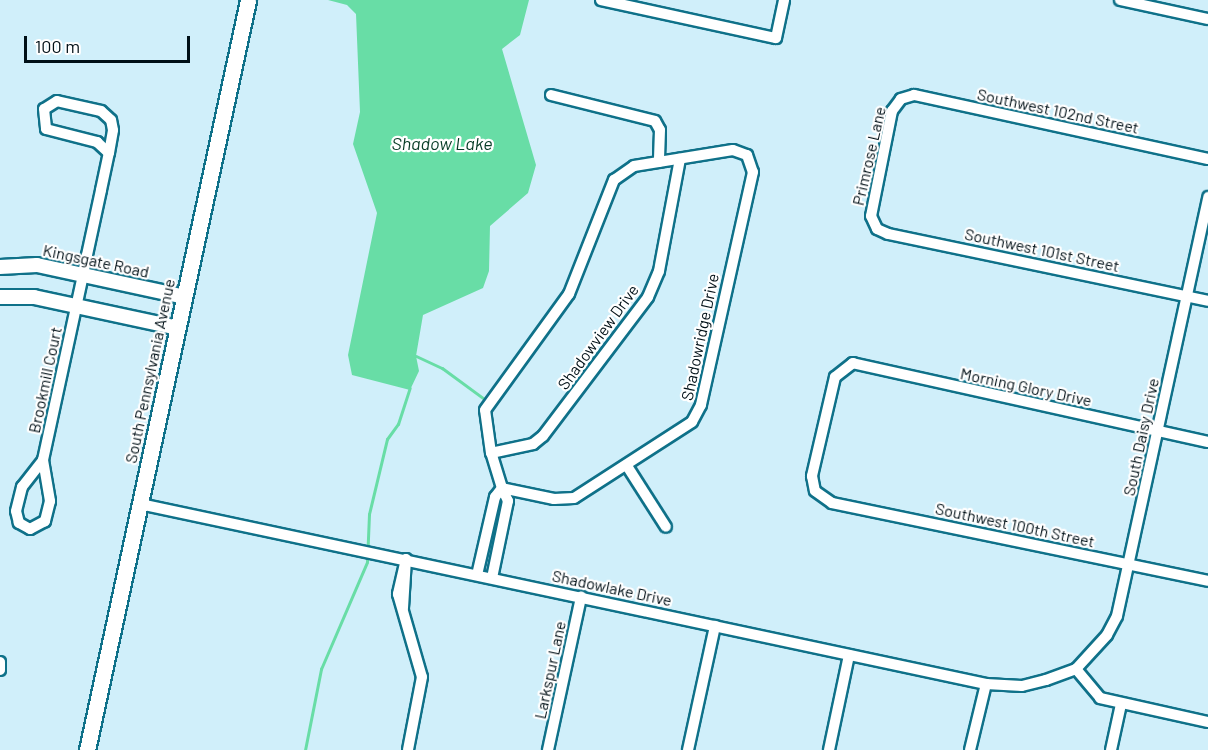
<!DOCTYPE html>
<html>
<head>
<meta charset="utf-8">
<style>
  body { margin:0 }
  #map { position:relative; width:1208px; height:750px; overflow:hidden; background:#d0effa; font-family:Barlow,sans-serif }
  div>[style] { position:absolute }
  .water>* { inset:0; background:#68dda6 }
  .stream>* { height:3px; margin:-1.5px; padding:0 1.5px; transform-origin:1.5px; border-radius:1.5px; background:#68dda6 }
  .roads { filter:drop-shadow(2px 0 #0f7189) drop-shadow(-2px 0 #0f7189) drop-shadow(0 2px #0f7189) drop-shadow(0 -2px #0f7189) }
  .minor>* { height:10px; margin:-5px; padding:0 5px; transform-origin:5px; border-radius:5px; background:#fff }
  .tertiary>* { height:14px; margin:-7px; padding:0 7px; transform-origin:7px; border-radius:7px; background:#fff }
  .secondary>* { height:15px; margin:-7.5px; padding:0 7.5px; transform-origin:7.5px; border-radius:7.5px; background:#fff }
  span { translate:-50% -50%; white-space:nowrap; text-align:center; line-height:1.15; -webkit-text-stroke:4.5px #fff; paint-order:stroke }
  .street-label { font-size:16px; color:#001017 }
  .water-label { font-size:18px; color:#073c27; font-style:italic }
  .scale { position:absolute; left:24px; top:36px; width:166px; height:27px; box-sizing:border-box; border:3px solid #001017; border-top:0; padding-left:8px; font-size:18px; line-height:21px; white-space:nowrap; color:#001017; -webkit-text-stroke:4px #fff; paint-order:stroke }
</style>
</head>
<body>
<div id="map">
  <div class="water">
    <i style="clip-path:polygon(328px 0,529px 0,520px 35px,502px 49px,536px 165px,528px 193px,490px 226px,489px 271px,483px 288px,423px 315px,416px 356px,419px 371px,410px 390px,352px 375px,348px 355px,377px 213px,353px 144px,360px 112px,356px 14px,347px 5px)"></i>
  </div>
  <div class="stream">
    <i style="left:416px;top:356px;width:29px;rotate:25deg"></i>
    <i style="left:442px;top:368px;width:56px;rotate:36.3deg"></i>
    <i style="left:305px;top:750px;width:83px;rotate:-78.8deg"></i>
    <i style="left:321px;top:669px;width:116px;rotate:-66.7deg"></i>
    <i style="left:367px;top:562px;width:48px;rotate:-87.6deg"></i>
    <i style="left:369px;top:514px;width:77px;rotate:-76.5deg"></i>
    <i style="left:387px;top:439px;width:19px;rotate:-54deg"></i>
    <i style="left:398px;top:424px;width:38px;rotate:-72deg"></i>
  </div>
  <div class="roads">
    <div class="minor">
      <i style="left:601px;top:0;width:179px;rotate:12.3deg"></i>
      <i style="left:776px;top:38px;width:39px;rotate:-78deg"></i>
      <i style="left:1120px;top:0;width:90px;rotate:12.2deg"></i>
      <i style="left:551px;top:95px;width:107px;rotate:14deg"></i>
      <i style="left:655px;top:121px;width:10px;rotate:61deg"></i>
      <i style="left:660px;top:130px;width:32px;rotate:92deg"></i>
      <i style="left:1208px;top:159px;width:301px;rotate:-167.7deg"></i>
      <i style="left:914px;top:95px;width:14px;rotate:163deg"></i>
      <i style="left:901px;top:99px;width:15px;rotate:127deg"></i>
      <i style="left:892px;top:111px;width:107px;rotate:101.3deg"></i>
      <i style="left:871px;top:216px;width:14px;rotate:65deg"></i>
      <i style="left:877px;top:229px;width:12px;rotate:24deg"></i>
      <i style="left:888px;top:234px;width:327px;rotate:11.8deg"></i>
      <i style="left:1208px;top:442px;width:364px;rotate:-167.5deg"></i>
      <i style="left:853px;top:363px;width:23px;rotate:142deg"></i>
      <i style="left:835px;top:377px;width:102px;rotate:103.1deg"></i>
      <i style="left:812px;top:476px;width:15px;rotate:79deg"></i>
      <i style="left:815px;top:491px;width:21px;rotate:35deg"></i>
      <i style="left:832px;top:503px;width:384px;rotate:11.7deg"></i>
      <i style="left:491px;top:453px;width:43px;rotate:-12.1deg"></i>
      <i style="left:533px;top:444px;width:13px;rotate:-39deg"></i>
      <i style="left:543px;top:436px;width:174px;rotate:-52.9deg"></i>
      <i style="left:648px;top:297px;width:28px;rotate:-67deg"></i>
      <i style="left:659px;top:271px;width:114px;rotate:-79.4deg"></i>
      <i style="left:43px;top:460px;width:42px;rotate:80.3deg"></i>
      <i style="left:50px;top:501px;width:21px;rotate:104deg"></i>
      <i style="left:45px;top:521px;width:17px;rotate:152deg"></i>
      <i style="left:30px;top:529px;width:13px;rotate:-151deg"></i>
      <i style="left:19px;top:523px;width:12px;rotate:-104deg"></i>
      <i style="left:16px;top:511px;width:25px;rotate:-76deg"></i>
      <i style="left:22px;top:487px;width:34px;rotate:-52deg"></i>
      <i style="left:43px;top:460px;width:189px;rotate:-77.8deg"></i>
      <i style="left:83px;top:275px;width:20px;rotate:-79deg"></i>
      <i style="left:87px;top:255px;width:66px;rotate:-77.8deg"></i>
      <i style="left:101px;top:190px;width:38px;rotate:-78deg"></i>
      <i style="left:109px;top:153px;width:23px;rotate:-80deg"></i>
      <i style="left:113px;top:130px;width:10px;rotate:-101deg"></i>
      <i style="left:111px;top:120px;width:13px;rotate:-138deg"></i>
      <i style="left:101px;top:111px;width:45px;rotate:-167.2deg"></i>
      <i style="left:57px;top:101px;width:15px;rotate:148deg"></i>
      <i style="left:44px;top:109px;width:20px;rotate:84deg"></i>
      <i style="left:46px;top:129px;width:53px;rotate:14.3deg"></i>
      <i style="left:97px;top:142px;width:16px;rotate:43deg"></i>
      <i style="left:627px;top:466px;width:72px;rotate:57.4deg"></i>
      <i style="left:140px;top:504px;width:865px;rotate:12.01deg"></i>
      <i style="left:986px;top:684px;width:36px;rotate:3deg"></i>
      <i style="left:1022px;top:686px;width:25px;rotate:-14deg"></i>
      <i style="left:1046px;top:680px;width:32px;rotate:-20deg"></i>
      <i style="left:1076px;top:669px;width:46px;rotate:-47.6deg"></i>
      <i style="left:1107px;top:635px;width:21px;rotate:-62deg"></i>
      <i style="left:1117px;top:616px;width:429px;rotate:-77.7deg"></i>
      <i style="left:406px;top:559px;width:36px;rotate:103deg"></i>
      <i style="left:398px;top:594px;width:86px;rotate:73.9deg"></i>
      <i style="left:422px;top:677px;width:74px;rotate:100.9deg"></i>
      <i style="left:477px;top:575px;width:80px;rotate:-77deg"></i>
      <i style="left:495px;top:497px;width:11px;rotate:-52deg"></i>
      <i style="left:492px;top:578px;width:79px;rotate:-78.3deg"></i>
      <i style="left:508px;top:501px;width:14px;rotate:-115deg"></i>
      <i style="left:502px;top:488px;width:37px;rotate:-107deg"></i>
      <i style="left:491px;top:453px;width:43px;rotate:-97.9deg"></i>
      <i style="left:485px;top:410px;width:143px;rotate:-54.1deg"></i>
      <i style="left:569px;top:294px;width:123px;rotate:-68.5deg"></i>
      <i style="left:614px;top:180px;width:24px;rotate:-35deg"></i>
      <i style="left:634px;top:166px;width:100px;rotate:-9.2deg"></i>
      <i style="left:733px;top:150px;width:15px;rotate:20deg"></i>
      <i style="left:747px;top:155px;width:18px;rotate:71deg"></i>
      <i style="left:753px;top:172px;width:239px;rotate:102.6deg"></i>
      <i style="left:701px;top:405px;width:19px;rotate:118deg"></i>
      <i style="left:692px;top:422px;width:140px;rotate:147.2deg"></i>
      <i style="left:574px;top:498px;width:20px;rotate:177deg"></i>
      <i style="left:554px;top:499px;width:53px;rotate:-168.1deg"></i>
      <i style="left:403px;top:608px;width:49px;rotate:-86.5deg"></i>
      <i style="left:0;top:662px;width:8px;rotate:90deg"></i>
      <i style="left:1076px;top:669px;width:38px;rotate:50deg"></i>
      <i style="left:1100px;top:698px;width:111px;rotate:12.5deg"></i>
      <i style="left:548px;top:750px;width:157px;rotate:-77.8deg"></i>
      <i style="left:688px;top:750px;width:127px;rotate:-77.7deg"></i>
      <i style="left:829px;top:750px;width:97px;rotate:-78.1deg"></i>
      <i style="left:970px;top:750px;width:68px;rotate:-76.4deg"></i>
      <i style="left:1111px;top:750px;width:47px;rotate:-77.7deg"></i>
    </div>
    <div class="tertiary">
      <i style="left:0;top:267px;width:37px;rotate:-3deg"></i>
      <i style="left:37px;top:265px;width:151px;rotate:12.2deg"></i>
      <i style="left:0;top:297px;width:34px"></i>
      <i style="left:34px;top:297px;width:147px;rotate:12.1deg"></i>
    </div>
    <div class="secondary">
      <i style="left:87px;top:750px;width:767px;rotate:-77.88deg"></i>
    </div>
  </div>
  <div class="street-label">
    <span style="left:1058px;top:111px;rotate:12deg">Southwest 102nd Street</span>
    <span style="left:869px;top:156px;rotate:-77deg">Primrose Lane</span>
    <span style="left:1042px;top:250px;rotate:12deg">Southwest 101st Street</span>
    <span style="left:96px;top:261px;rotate:12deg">Kingsgate Road</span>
    <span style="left:598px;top:337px;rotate:-54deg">Shadowview Drive</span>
    <span style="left:700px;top:337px;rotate:-78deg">Shadowridge Drive</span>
    <span style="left:150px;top:371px;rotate:-78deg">South Pennsylvania Avenue</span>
    <span style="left:45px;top:380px;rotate:-78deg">Brookmill Court</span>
    <span style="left:1026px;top:387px;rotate:12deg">Morning Glory Drive</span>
    <span style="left:1141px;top:437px;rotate:-78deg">South Daisy Drive</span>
    <span style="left:1015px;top:525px;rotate:12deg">Southwest 100th Street</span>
    <span style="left:612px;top:588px;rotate:12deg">Shadowlake Drive</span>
    <span style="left:550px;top:670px;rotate:-78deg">Larkspur Lane</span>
  </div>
  <div class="water-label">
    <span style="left:442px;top:143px">Shadow Lake</span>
  </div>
  <div class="scale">100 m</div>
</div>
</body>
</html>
